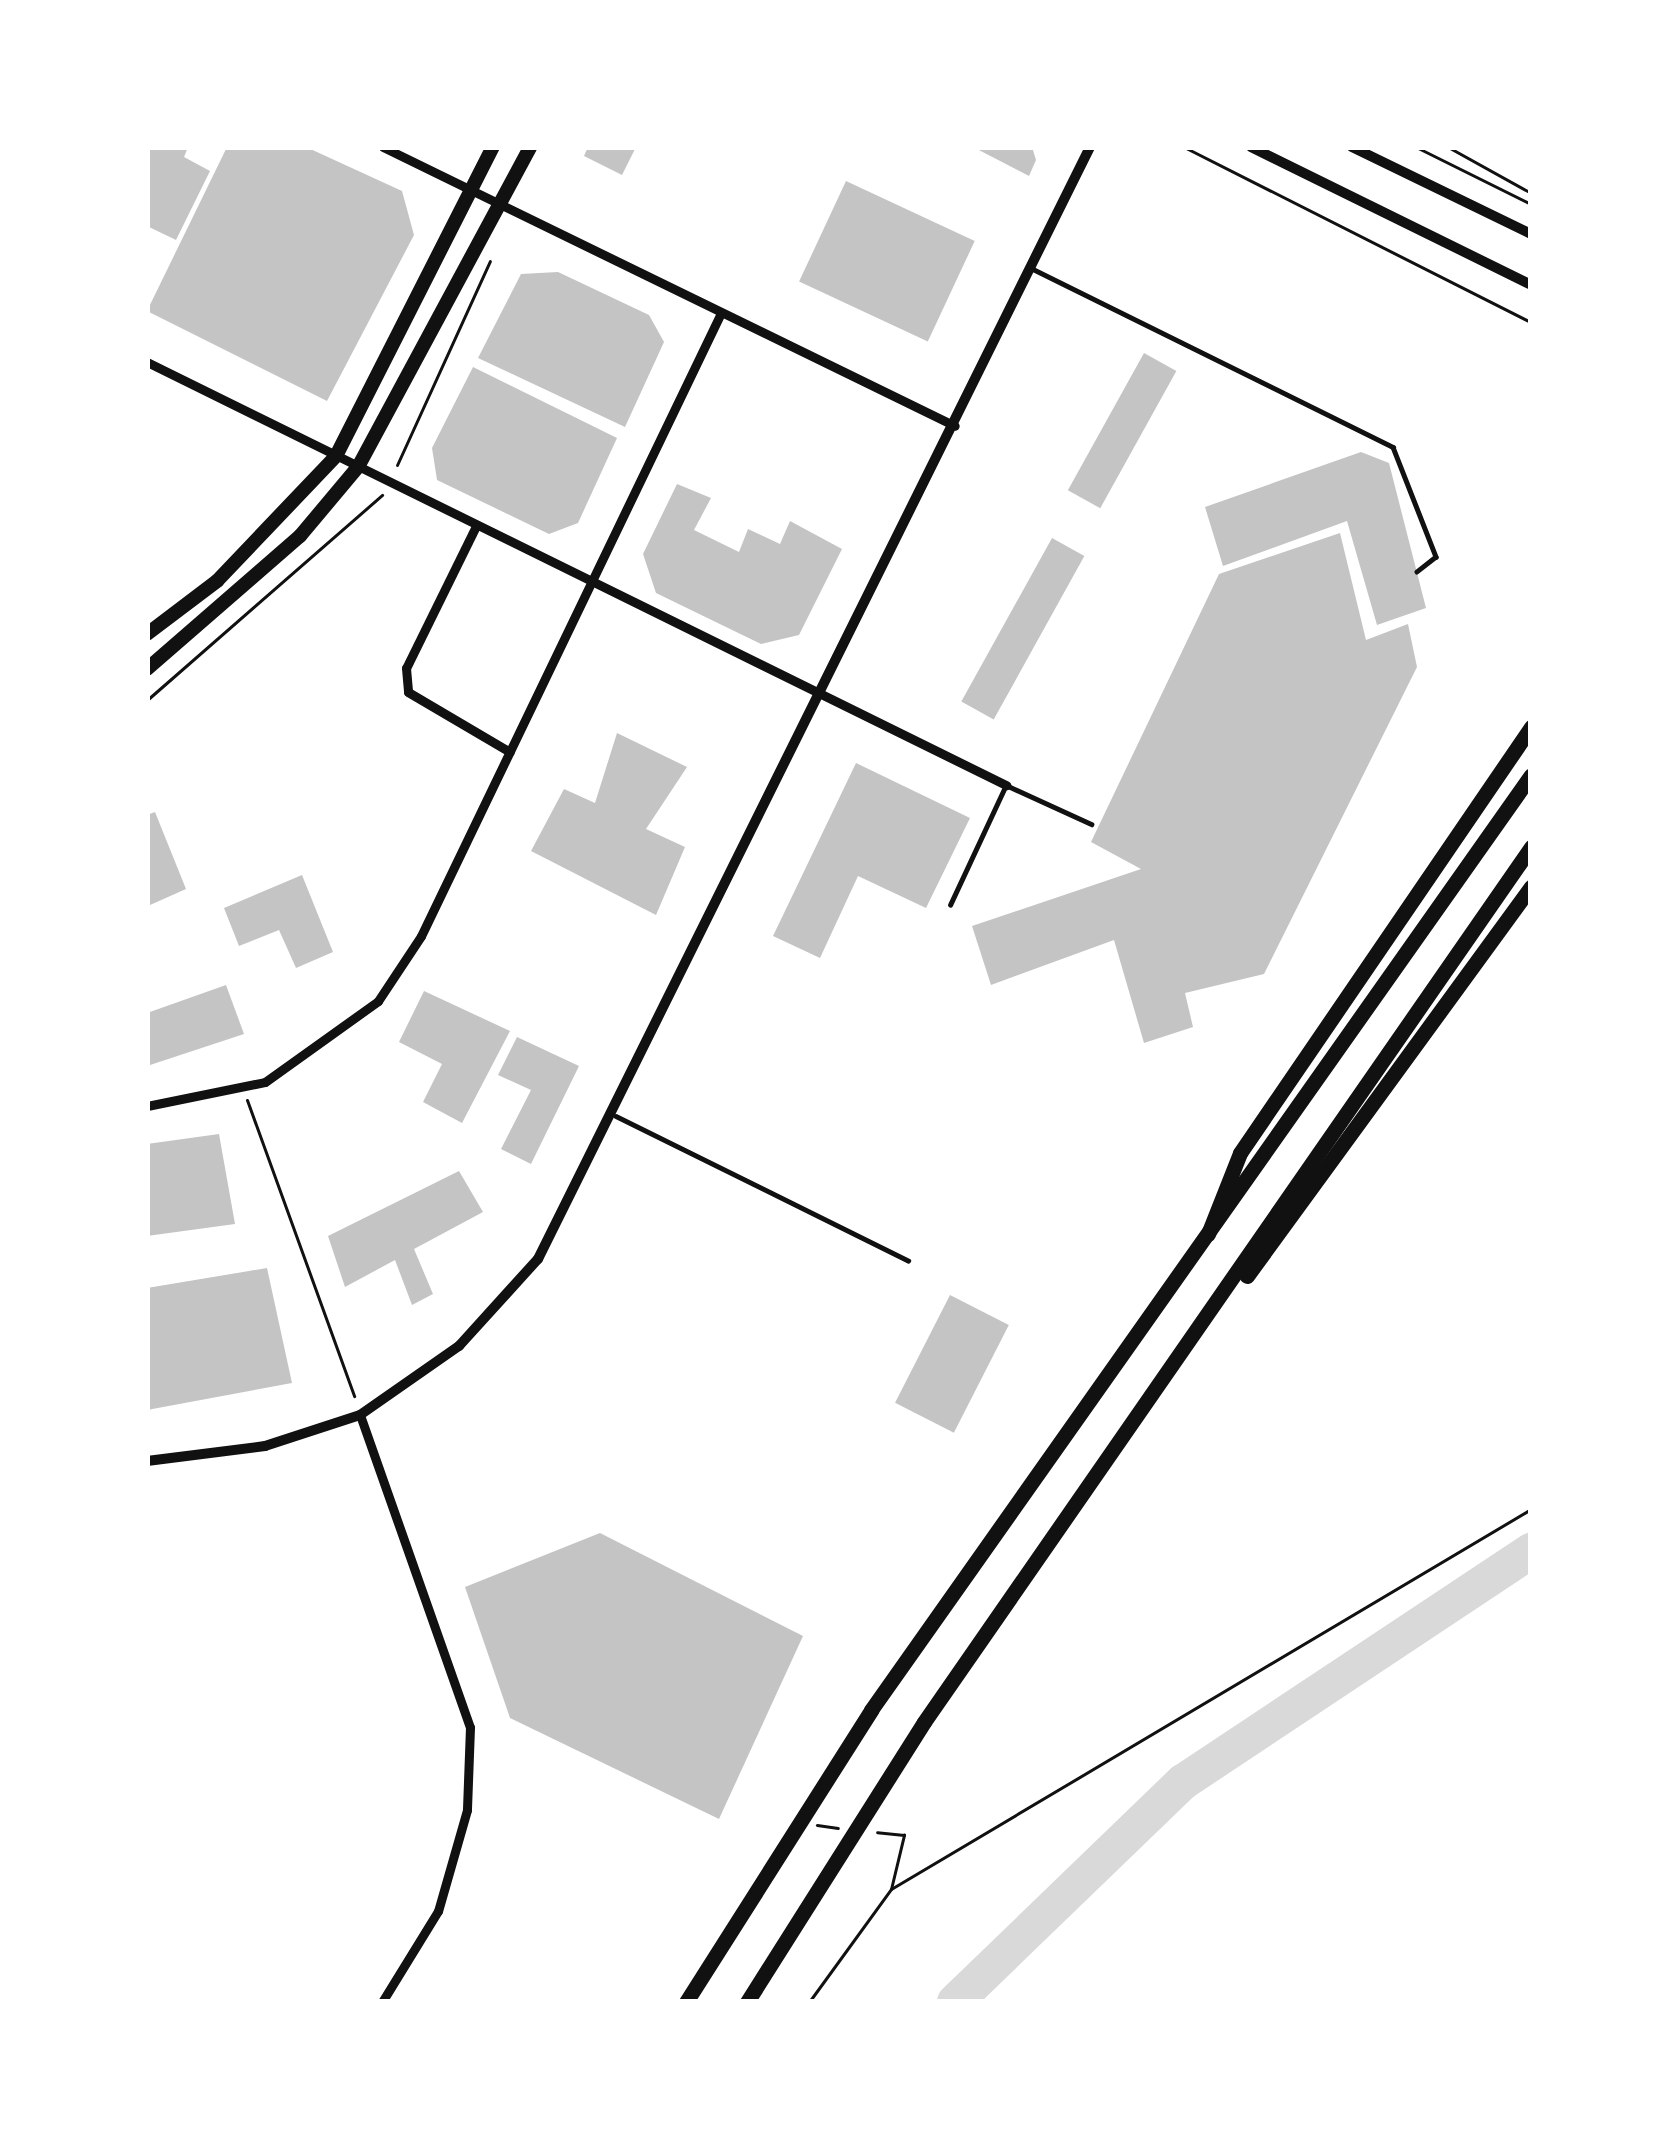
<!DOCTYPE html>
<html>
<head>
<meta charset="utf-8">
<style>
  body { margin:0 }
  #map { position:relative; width:1678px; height:2149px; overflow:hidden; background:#fff; font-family:"Alegreya Sans",sans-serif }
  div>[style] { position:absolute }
  .river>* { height:36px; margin:-18px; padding:0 18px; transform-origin:18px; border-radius:18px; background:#d9d9d9 }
  .building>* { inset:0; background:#c4c4c4; transform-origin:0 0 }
  .path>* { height:3px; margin:-1.5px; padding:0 1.5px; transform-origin:1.5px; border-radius:1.5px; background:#111 }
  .service>* { height:4.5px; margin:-2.25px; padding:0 2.25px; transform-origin:2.25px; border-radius:2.25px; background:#111 }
  .minor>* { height:9px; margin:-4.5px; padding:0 4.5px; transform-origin:4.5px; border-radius:4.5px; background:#111 }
  .tertiary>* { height:10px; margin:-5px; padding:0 5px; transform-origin:5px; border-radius:5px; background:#111 }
  .primary>* { height:14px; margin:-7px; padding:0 7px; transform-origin:7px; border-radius:7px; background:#111 }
  .trunk>* { height:15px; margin:-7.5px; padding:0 7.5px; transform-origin:7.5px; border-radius:7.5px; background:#111 }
  span { translate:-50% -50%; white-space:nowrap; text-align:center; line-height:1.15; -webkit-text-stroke:12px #fff; paint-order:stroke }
  .frame { position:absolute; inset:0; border:150px solid #fff; pointer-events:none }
</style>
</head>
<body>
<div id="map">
  <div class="river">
    <i style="left:955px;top:2002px;width:317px;rotate:-44deg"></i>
    <i style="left:1183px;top:1782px;width:418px;rotate:-33.6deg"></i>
  </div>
  <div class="building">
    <i style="clip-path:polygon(147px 147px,188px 147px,184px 157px,210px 171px,176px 240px,147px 226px)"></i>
    <i style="clip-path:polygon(227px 147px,306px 147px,402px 191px,414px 235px,327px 401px,147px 311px)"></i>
    <i style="clip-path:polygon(588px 147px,636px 147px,622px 175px,584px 156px)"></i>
    <i style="clip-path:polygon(973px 147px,1032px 147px,1036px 160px,1029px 176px)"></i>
    <i style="left:846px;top:181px;width:142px;height:111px;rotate:25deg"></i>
    <i style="clip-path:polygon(558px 272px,649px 315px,664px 342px,625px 427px,478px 358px,521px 274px)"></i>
    <i style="left:1144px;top:353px;width:37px;height:157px;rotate:29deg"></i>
    <i style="clip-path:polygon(473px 367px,617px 438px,578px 523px,549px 534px,437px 480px,432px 448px)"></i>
    <i style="clip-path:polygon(1361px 452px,1389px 463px,1426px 608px,1377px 625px,1347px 521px,1223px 566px,1205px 507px)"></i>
    <i style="clip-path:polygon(677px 484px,711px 498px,694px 530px,739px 552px,748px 529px,780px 544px,790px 521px,842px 549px,799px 635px,761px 644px,656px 593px,643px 554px)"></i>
    <i style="clip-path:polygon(1340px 533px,1366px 640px,1408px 624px,1417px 667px,1264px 974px,1185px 993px,1193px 1027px,1144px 1043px,1114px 940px,991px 985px,972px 926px,1141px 869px,1091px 842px,1219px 574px)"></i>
    <i style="left:1052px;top:538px;width:37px;height:187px;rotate:29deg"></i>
    <i style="clip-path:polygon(617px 733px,687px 767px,646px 829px,685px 847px,656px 915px,531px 851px,564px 789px,595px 803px)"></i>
    <i style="clip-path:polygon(856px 763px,970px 818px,926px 908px,858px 876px,820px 958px,773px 936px)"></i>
    <i style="clip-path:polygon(155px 812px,186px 889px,150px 905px,147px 815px)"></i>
    <i style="clip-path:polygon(302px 875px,333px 952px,296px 968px,279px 930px,239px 946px,224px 908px)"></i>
    <i style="clip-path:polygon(226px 985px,244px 1034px,147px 1066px,147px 1013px)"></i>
    <i style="clip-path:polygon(424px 991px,510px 1031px,462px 1123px,423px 1102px,442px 1064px,399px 1042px)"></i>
    <i style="clip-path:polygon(517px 1037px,579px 1066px,531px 1164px,501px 1149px,531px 1090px,498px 1075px)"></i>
    <i style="clip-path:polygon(219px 1134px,235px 1224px,147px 1236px,147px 1144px)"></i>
    <i style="clip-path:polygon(459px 1171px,483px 1212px,414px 1249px,433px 1294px,412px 1305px,395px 1260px,345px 1287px,328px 1236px)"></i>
    <i style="clip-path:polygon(267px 1268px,292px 1383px,147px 1410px,147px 1288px)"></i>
    <i style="left:950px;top:1295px;width:66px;height:121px;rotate:27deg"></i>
    <i style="clip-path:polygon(600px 1533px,803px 1636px,719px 1819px,510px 1718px,465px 1587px)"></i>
  </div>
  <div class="path">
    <i style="left:428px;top:147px;width:13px"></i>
    <i style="left:1184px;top:147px;width:389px;rotate:26.8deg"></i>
    <i style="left:1416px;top:147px;width:128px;rotate:26.4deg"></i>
    <i style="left:1448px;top:147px;width:95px;rotate:29deg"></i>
    <i style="left:397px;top:465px;width:224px;rotate:-65.5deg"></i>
    <i style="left:147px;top:700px;width:312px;rotate:-41.1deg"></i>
    <i style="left:247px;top:1100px;width:315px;rotate:70.1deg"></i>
    <i style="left:817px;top:1825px;width:21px;rotate:8deg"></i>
    <i style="left:891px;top:1889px;width:744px;rotate:-30.7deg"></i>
    <i style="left:809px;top:2002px;width:140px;rotate:-54deg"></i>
    <i style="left:891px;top:1889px;width:56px;rotate:-76.5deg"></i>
    <i style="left:904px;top:1835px;width:27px;rotate:-174deg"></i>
  </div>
  <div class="service">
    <i style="left:1031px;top:268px;width:404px;rotate:26.3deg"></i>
    <i style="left:1393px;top:447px;width:118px;rotate:68.6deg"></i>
    <i style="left:1436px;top:557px;width:24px;rotate:142deg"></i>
    <i style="left:950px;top:905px;width:132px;rotate:-65deg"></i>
    <i style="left:1006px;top:785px;width:94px;rotate:24.6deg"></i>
    <i style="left:616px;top:1116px;width:326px;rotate:26.3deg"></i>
  </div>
  <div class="minor">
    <i style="left:383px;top:147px;width:636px;rotate:26deg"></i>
    <i style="left:147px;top:362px;width:958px;rotate:26.22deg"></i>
    <i style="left:476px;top:526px;width:158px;rotate:116.2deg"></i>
    <i style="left:406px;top:668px;width:24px;rotate:85deg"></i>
    <i style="left:408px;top:692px;width:118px;rotate:30.5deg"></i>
    <i style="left:147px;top:1106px;width:120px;rotate:-11.5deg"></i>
    <i style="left:265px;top:1082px;width:139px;rotate:-35.6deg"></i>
    <i style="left:378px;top:1001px;width:78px;rotate:-56.5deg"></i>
    <i style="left:421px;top:936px;width:691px;rotate:-64.29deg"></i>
    <i style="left:360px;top:1415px;width:331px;rotate:70.6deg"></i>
    <i style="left:470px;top:1727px;width:83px;rotate:92.1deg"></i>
    <i style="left:467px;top:1810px;width:105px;rotate:106deg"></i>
    <i style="left:438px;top:1911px;width:107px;rotate:121.6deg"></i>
  </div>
  <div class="tertiary">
    <i style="left:1251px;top:147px;width:312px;rotate:26.2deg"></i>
    <i style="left:1352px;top:147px;width:199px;rotate:25.9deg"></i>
    <i style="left:147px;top:1461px;width:119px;rotate:-7.2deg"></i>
    <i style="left:265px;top:1446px;width:100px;rotate:-18.1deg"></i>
    <i style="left:360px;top:1415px;width:121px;rotate:-34.9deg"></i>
    <i style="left:459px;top:1346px;width:118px;rotate:-47.8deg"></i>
    <i style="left:538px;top:1259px;width:1241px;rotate:-63.6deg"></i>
  </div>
  <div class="primary">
    <i style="left:147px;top:634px;width:88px;rotate:-37.1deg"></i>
    <i style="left:217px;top:581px;width:173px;rotate:-46.4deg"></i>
    <i style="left:336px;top:456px;width:347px;rotate:-63.1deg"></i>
    <i style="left:147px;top:669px;width:203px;rotate:-41deg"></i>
    <i style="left:300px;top:536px;width:90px;rotate:-50deg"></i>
    <i style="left:358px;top:467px;width:363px;rotate:-61.7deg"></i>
  </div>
  <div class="trunk">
    <i style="left:1208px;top:1234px;width:87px;rotate:-68.4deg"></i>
    <i style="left:1240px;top:1153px;width:516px;rotate:-55.66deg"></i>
    <i style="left:1247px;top:1276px;width:482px;rotate:-53.9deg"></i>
    <i style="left:686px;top:2002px;width:346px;rotate:-57.6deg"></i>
    <i style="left:871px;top:1710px;width:1144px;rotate:-54.78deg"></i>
    <i style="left:747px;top:2002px;width:331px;rotate:-57.7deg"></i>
    <i style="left:924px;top:1722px;width:1065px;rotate:-55.25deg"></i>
  </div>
  <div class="frame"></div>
</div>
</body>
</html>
